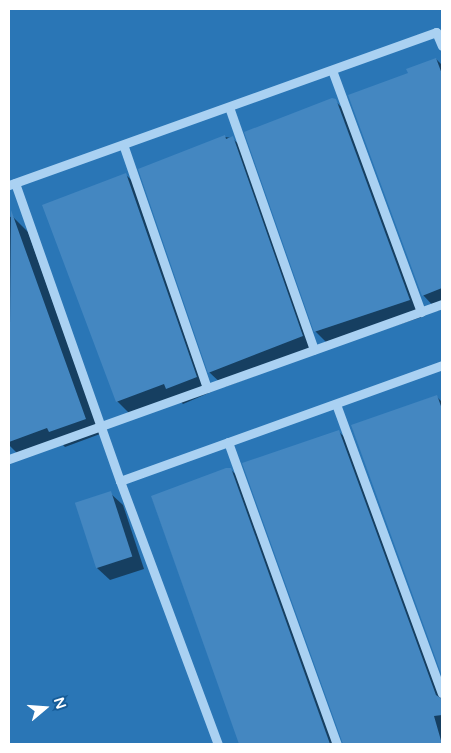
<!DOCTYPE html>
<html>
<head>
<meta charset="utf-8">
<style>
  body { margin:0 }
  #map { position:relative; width:451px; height:753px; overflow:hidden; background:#165c98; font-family:"Varela Round",sans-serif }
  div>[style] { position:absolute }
  .green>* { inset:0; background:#2a76b6; transform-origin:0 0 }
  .shadow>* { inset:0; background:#0007 }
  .building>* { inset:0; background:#4487c1; transform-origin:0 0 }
  .minor>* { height:9px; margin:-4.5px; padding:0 4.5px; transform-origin:4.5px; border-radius:4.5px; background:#aad1f2 }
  span { translate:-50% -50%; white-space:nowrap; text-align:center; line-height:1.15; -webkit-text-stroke:5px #165c98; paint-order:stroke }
  .frame { position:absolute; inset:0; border:10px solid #fff; pointer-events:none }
  .north { position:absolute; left:20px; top:683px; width:50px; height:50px; -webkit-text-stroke:4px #165c98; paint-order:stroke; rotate:72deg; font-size:14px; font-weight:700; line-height:20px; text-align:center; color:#fff }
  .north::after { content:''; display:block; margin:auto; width:18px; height:22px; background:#fff; clip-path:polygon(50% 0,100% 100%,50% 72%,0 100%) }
</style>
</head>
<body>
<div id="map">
  <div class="green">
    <i style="left:9px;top:9px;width:433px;height:735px"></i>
  </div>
  <div class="shadow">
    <i style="clip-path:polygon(436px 59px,442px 65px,442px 309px,438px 311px,423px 295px,409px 74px)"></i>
    <i style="clip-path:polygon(335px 101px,351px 116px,425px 316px,331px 347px,315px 331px)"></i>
    <i style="clip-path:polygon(225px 137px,232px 138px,248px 153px,317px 352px,225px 387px,209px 372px)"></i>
    <i style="clip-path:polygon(126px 175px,142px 190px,211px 392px,183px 404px,179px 400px,133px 417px,117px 401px)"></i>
    <i style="clip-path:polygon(12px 216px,28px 232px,100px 434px,65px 447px,61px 443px,22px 458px,9px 445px,9px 218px)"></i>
    <i style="clip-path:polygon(436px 396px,442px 402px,442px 672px,352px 426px)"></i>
    <i style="clip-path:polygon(338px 431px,354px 446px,442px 687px,442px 744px,343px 744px)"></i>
    <i style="clip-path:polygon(230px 469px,246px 484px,339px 744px,240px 744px,152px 497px)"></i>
    <i style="clip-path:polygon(110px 493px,123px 505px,144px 569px,110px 580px,97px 568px,76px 504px)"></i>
  </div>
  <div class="building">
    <i style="clip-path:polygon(436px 58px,442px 74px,442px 288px,422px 296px,348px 95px,408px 73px,406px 69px)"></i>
    <i style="clip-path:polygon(332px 98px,336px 99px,410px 300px,314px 332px,244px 132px)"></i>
    <i style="clip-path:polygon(225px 135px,226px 139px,233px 136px,303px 336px,208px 373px,138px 169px)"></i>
    <i style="clip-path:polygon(126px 173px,197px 377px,166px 389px,164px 384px,116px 402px,42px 205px)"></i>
    <i style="clip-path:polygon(11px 210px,86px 419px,49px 432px,47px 428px,9px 442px)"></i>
    <i style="clip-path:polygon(437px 395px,442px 409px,442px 676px,351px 425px)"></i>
    <i style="clip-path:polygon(339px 430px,436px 695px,442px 699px,442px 715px,434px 716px,442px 744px,343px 744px,242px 463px)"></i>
    <i style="clip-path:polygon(226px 468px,231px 468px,330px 744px,239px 744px,151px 496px)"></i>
    <i style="left:111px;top:491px;width:69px;height:38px;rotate:72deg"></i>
  </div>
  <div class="minor">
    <i style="left:332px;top:70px;width:258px;rotate:69.8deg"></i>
    <i style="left:229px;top:107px;width:257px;rotate:70.7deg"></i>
    <i style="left:124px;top:147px;width:255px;rotate:71deg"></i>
    <i style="left:15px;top:183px;width:316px;rotate:70.6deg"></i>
    <i style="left:120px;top:481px;width:281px;rotate:69.6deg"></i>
    <i style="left:9px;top:185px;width:454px;rotate:-19.7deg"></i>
    <i style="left:436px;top:32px;width:15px;rotate:67deg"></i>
    <i style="left:336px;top:404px;width:308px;rotate:69.9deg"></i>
    <i style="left:228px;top:442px;width:321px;rotate:70.2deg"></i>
    <i style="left:9px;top:459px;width:460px;rotate:-19.7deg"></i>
    <i style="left:120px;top:481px;width:342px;rotate:-19.8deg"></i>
  </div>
  <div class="frame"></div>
  <div class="north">N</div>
</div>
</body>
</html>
